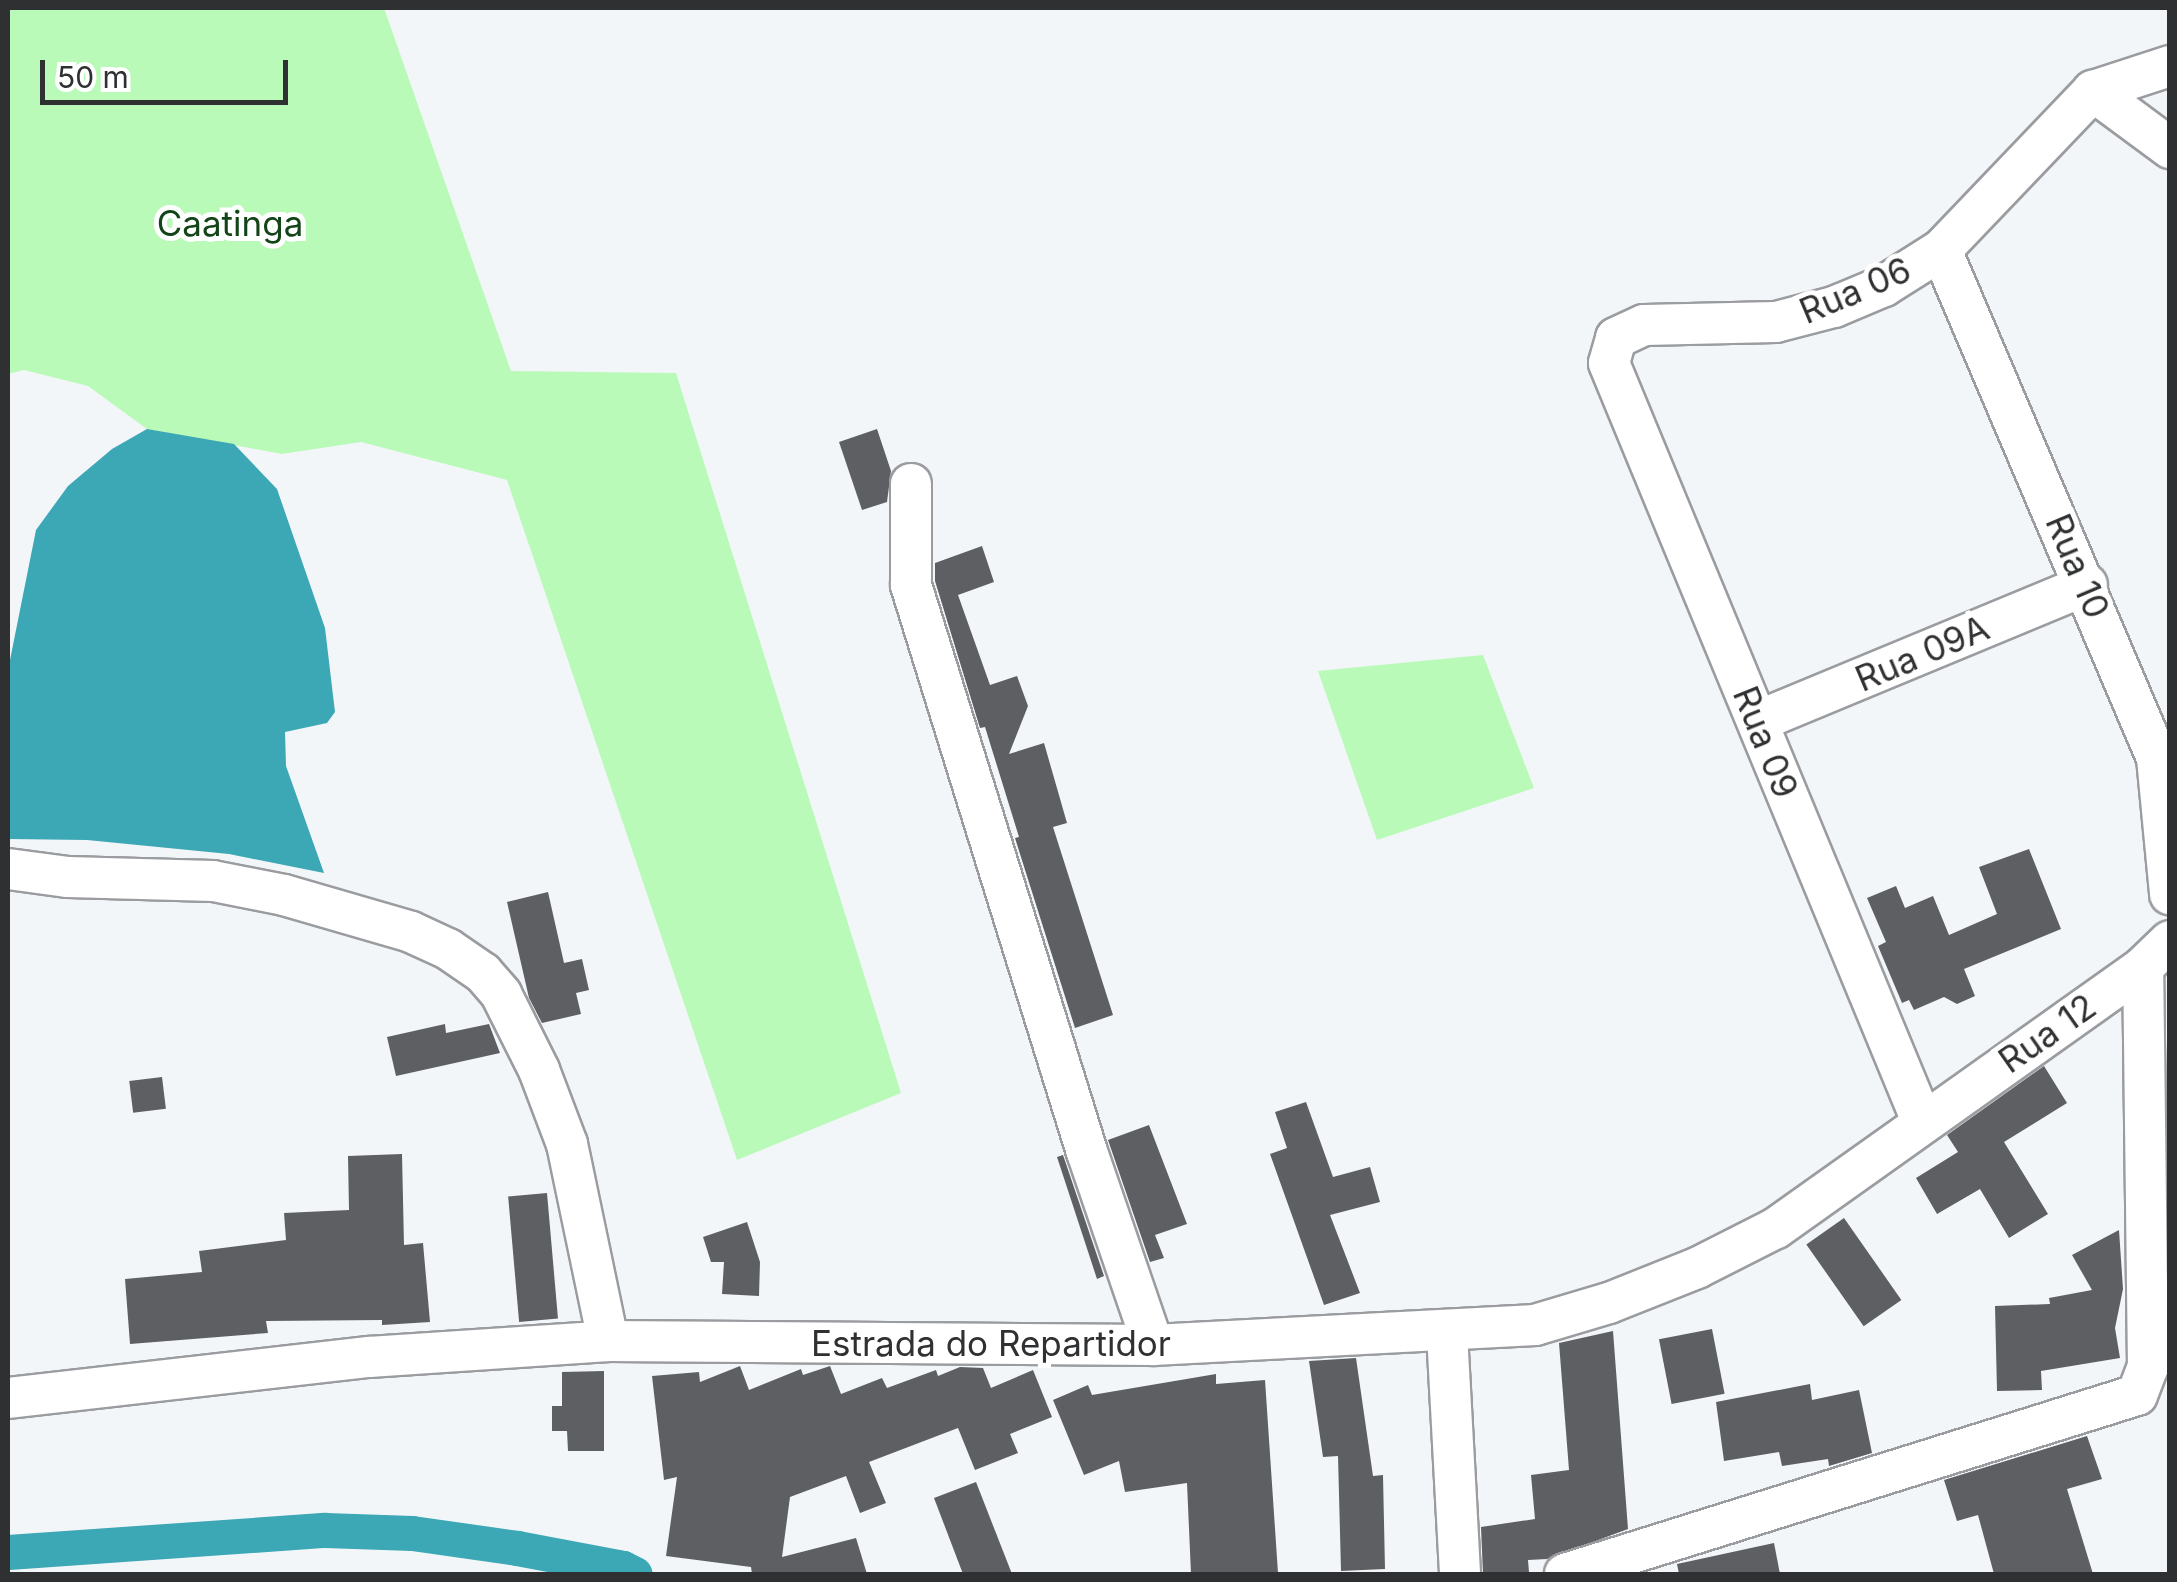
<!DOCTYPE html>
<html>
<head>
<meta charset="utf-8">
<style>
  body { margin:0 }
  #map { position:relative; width:2177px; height:1582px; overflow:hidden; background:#f3f6f9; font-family:Inter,sans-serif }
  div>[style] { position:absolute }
  .green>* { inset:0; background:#b9fab9 }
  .water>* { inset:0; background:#3ca7b5 }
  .canal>* { height:35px; margin:-17.5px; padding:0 17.5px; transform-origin:17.5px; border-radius:17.5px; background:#3ca7b5 }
  .building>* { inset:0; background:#5d5f62; transform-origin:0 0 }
  .roads { filter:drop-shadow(2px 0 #9a9ca0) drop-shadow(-2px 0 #9a9ca0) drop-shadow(0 2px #9a9ca0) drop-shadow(0 -2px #9a9ca0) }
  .minor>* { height:40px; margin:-20px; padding:0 20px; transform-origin:20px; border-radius:20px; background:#fff }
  span { translate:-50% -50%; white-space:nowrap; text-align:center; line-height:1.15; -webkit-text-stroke:10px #fff; paint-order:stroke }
  .park-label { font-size:35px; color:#134518 }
  .street-label { font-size:35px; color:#2f3032 }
  .frame { position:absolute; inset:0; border:10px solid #2f3032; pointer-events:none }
  .scale { position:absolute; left:40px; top:60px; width:248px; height:45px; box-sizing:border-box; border:5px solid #2f3032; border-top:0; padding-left:12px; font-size:30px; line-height:35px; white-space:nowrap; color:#2f3032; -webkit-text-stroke:8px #fff; paint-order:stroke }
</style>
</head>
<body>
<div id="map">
  <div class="green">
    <i style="clip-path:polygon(8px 8px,384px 8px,511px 371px,676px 373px,901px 1093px,737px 1160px,507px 480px,361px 442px,282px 454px,147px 429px,88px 386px,24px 370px,8px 374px)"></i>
    <i style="clip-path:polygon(1483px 655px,1534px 788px,1377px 840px,1318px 671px)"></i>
  </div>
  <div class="water">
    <i style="clip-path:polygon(147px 429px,234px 444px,277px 489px,325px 628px,335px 712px,327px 723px,285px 732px,286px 766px,324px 873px,229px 854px,87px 840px,8px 839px,8px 670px,36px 530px,68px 486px,112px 449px)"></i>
  </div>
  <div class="canal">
    <i style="left:8px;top:1552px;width:318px;rotate:-4deg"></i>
    <i style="left:325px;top:1530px;width:87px;rotate:2deg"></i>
    <i style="left:412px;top:1533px;width:106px;rotate:8.1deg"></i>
    <i style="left:517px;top:1548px;width:108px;rotate:10.7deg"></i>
    <i style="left:623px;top:1568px;width:13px;rotate:27deg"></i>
  </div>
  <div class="building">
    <i style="clip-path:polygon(877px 429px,891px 471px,887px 502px,862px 510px,839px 442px)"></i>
    <i style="clip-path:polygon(982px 546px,994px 582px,958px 595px,990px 685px,1017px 676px,1028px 706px,1009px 754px,1044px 743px,1067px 823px,1053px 827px,1113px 1015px,1075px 1028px,1015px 838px,1019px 837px,985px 727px,980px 728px,935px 581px,935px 563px)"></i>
    <i style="clip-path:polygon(2029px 849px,2061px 929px,1964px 969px,1975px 996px,1957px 1004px,1944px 997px,1914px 1010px,1909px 1000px,1902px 1003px,1878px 946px,1886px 942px,1867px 898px,1896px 886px,1905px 908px,1933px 896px,1949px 935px,1997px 914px,1979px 867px)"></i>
    <i style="clip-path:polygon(548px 892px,564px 963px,582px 959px,589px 990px,576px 993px,581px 1014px,542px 1023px,529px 998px,507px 902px)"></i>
    <i style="clip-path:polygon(445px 1024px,446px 1033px,489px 1024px,500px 1053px,396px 1076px,387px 1037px)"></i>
    <i style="clip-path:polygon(2044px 1066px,2067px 1103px,2004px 1142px,2048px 1214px,2009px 1238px,1980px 1189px,1937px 1214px,1916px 1178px,1958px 1152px,1947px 1135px)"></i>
    <i style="left:162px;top:1077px;width:32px;height:33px;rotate:83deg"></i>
    <i style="clip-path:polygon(1306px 1102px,1333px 1177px,1370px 1167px,1380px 1202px,1330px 1215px,1360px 1293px,1324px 1305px,1270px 1154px,1287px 1148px,1275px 1112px)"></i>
    <i style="clip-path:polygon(1149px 1125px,1187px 1224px,1155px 1235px,1164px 1258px,1150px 1262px,1108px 1140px)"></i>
    <i style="clip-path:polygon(402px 1154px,404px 1245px,423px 1243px,430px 1322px,382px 1325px,382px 1320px,266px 1321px,268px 1333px,130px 1344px,125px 1279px,202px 1272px,199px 1251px,286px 1240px,284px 1213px,349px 1210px,348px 1156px)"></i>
    <i style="clip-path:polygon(1063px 1155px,1104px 1276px,1097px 1279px,1057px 1157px)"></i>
    <i style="left:547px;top:1193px;width:126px;height:39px;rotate:85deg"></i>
    <i style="left:1844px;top:1218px;width:100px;height:46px;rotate:55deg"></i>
    <i style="clip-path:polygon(747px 1222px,760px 1262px,759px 1296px,722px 1294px,724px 1262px,711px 1262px,703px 1237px)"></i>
    <i style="clip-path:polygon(2119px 1230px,2123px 1289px,2115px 1328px,2120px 1358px,2041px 1371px,2042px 1390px,1997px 1391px,1995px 1306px,2050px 1304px,2049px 1298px,2092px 1290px,2072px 1255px)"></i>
    <i style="left:1712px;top:1329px;width:66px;height:54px;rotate:79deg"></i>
    <i style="clip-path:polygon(1613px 1331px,1628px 1529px,1547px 1559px,1528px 1560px,1529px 1572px,1483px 1574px,1481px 1527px,1535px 1519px,1531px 1475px,1569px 1470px,1559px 1343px)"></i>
    <i style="clip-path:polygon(1356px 1358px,1373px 1476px,1383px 1475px,1385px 1569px,1341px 1571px,1338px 1456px,1323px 1457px,1309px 1361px)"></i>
    <i style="clip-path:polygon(740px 1366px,749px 1390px,801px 1369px,803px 1375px,830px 1366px,841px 1394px,882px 1378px,887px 1388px,936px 1370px,938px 1376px,960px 1367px,983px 1368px,991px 1388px,1033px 1370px,1052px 1417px,1010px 1434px,1018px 1453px,975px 1470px,958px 1428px,869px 1462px,886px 1503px,860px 1513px,846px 1476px,790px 1497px,782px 1557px,856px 1538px,867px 1574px,752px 1574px,751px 1567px,666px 1556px,677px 1477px,664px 1480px,652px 1376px,699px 1372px,700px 1382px)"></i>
    <i style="clip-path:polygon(604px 1371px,604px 1451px,568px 1451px,567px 1431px,552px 1431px,552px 1406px,562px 1406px,562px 1372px)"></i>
    <i style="clip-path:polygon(1216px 1374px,1216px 1384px,1265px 1380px,1278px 1573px,1191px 1574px,1187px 1483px,1125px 1492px,1119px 1461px,1084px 1475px,1053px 1400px,1088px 1385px,1092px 1395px)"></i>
    <i style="clip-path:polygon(1810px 1384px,1812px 1400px,1859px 1390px,1872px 1453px,1829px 1466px,1828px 1459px,1782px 1466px,1779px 1452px,1724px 1461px,1716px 1402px)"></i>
    <i style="clip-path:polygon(2087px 1436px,2102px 1479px,2067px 1489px,2093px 1574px,1994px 1574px,1978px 1515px,1957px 1521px,1944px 1480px)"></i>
    <i style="clip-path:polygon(976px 1482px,1012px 1574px,963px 1574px,934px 1498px)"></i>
    <i style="clip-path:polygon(1774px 1543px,1780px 1574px,1679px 1574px,1677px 1564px)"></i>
  </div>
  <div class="roads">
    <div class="minor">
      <i style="left:2093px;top:91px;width:96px;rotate:36.5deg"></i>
      <i style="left:1941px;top:250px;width:552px;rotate:66.96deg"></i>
      <i style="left:2157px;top:758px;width:137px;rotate:84.5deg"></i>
      <i style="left:911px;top:484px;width:101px;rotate:90deg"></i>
      <i style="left:911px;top:585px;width:594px;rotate:72.76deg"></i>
      <i style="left:1087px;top:1152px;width:204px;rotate:71.1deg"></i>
      <i style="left:1758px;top:721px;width:356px;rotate:-22.5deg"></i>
      <i style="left:8px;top:869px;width:61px;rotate:7.6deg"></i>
      <i style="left:68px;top:877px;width:145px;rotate:1.6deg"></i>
      <i style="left:213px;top:881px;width:72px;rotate:11.2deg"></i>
      <i style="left:284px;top:895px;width:132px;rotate:16.2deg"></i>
      <i style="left:411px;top:932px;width:41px;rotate:24.7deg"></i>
      <i style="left:448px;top:949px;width:42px;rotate:34.4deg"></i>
      <i style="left:483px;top:973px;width:28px;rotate:49deg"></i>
      <i style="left:501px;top:994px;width:85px;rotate:63.4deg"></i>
      <i style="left:539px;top:1070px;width:79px;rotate:69.3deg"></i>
      <i style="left:567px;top:1144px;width:201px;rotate:78.2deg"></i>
      <i style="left:1922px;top:1121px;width:820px;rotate:-112.44deg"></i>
      <i style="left:1609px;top:363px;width:26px;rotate:-74deg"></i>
      <i style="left:1616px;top:338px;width:31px;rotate:-25deg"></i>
      <i style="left:1644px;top:325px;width:132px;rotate:-1.3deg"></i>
      <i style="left:1776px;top:322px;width:60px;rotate:-14.5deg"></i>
      <i style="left:1834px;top:307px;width:54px;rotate:-22.8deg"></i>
      <i style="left:1884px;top:286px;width:67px;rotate:-32.3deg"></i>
      <i style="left:1941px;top:250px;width:220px;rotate:-46.3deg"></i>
      <i style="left:2093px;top:91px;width:81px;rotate:-18deg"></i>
      <i style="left:1447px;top:1333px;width:241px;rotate:86.9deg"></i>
      <i style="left:8px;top:1398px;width:363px;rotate:-6.5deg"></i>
      <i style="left:369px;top:1357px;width:240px;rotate:-3.8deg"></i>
      <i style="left:608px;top:1341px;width:545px;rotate:0.42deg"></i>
      <i style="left:1153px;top:1345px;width:383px;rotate:-3deg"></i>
      <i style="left:1535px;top:1325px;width:77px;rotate:-16.6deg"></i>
      <i style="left:1609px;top:1303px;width:95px;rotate:-21.7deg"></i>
      <i style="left:1697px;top:1268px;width:89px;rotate:-26.9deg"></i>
      <i style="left:1776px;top:1228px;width:450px;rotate:-35.4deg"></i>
      <i style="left:2143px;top:967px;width:37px;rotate:-44deg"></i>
      <i style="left:1565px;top:1574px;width:599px;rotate:-17.38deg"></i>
      <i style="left:2137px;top:1395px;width:30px;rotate:-69deg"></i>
      <i style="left:2148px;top:1367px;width:400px;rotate:-90.7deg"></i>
    </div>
  </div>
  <div class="park-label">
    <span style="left:230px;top:223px">Caatinga</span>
  </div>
  <div class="street-label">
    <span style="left:1855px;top:290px;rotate:-23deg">Rua 06</span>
    <span style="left:2078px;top:566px;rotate:67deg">Rua 10</span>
    <span style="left:1922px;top:653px;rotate:-23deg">Rua 09A</span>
    <span style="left:1766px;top:742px;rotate:68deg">Rua 09</span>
    <span style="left:2047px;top:1033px;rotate:-35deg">Rua 12</span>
    <span style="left:991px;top:1343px">Estrada do Repartidor</span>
  </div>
  <div class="frame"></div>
  <div class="scale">50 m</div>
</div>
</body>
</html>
